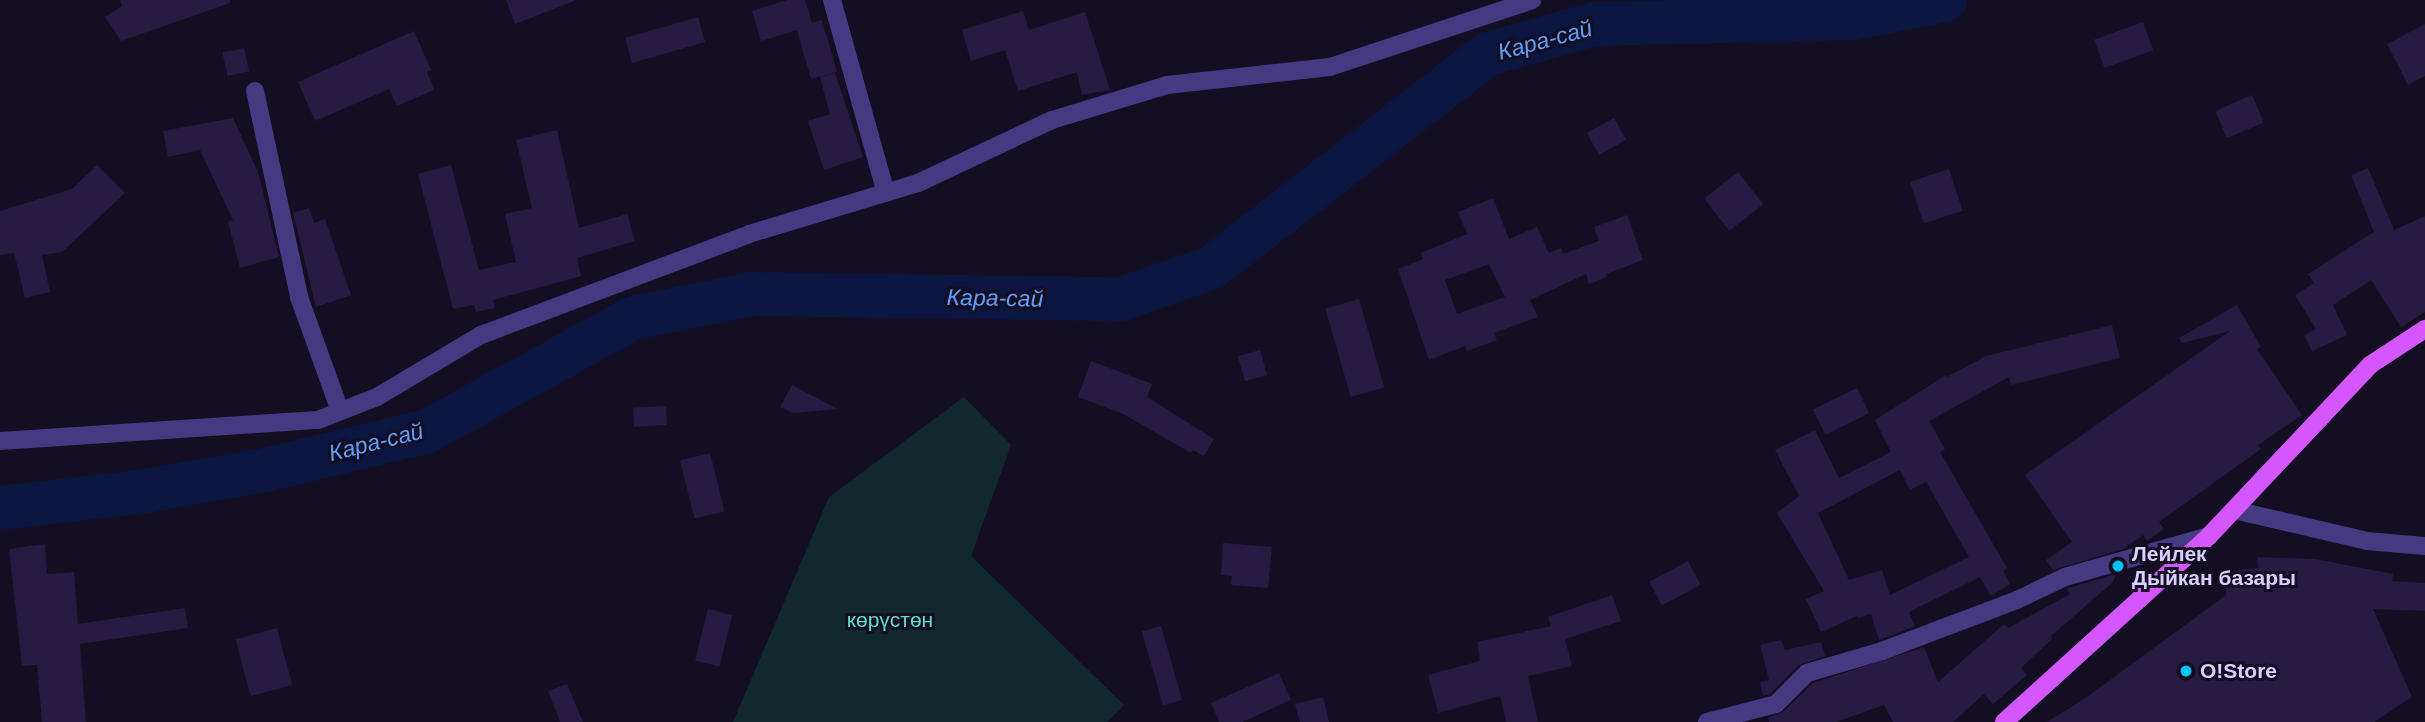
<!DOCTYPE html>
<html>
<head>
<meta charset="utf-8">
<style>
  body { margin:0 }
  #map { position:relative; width:2425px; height:722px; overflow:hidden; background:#140e22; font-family:Helvetica,sans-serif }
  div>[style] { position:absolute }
  .green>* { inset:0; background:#11292c }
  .river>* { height:44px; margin:-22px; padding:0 22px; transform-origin:22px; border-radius:22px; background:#0a163f }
  .building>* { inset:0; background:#271a43; transform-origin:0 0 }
  .minor>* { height:18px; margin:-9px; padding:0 9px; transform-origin:9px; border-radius:9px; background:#453981 }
  .major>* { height:18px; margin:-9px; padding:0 9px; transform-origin:9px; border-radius:9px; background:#d457fe }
  .dots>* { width:19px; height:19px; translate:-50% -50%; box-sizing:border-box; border:4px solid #140e22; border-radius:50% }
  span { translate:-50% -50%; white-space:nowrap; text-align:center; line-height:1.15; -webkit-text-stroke:6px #140e22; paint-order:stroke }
  .poi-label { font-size:21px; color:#dacfff; font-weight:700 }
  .left { translate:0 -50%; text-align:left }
  .park-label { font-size:21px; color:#5cdece }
  .water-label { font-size:23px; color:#5e9ffe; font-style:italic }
</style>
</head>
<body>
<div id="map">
  <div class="green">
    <i style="clip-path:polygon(964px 397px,1011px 445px,971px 556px,1124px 705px,1107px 722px,733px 722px,829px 497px)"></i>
  </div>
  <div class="river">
    <i style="left:0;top:508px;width:147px;rotate:-6.6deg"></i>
    <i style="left:146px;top:491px;width:125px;rotate:-10.1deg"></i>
    <i style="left:269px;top:469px;width:163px;rotate:-13.4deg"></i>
    <i style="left:428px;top:431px;width:234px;rotate:-28.9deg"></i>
    <i style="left:633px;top:318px;width:121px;rotate:-11.4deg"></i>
    <i style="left:752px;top:294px;width:369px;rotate:0.8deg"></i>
    <i style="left:1121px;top:299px;width:95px;rotate:-19deg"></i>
    <i style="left:1211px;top:268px;width:350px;rotate:-37.7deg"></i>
    <i style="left:1488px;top:54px;width:111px;rotate:-15.7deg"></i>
    <i style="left:1595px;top:24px;width:260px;rotate:-1.3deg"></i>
    <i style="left:1855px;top:18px;width:92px;rotate:-11.3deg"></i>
  </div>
  <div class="building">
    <i style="clip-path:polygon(120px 0,230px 0,230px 3px,121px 41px,105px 17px,122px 6px)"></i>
    <i style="clip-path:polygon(506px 0,574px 0,574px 1px,515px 24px)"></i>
    <i style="clip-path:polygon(787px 0,805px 0,812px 23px,822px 20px,837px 72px,811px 79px,797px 30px,761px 41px,752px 11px)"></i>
    <i style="clip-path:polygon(1023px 11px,1029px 30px,1085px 12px,1110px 90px,1082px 95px,1077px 72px,1018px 91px,1005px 50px,971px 61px,962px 30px)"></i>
    <i style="left:698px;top:17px;width:26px;height:76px;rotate:74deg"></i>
    <i style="left:2143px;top:22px;width:30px;height:52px;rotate:70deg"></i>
    <i style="clip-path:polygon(2425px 24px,2425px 76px,2408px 85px,2387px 44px)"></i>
    <i style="clip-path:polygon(414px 31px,431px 70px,427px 72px,434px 90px,397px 106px,389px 89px,315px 121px,298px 82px)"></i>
    <i style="left:244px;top:48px;width:24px;height:22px;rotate:78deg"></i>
    <i style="clip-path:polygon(835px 73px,863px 157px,824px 170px,808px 121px,830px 114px,820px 77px)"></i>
    <i style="left:2252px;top:95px;width:30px;height:40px;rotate:67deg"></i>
    <i style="clip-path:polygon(233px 118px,258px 172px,279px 257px,240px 268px,228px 222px,233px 220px,200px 150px,168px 157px,163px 131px)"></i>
    <i style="left:1614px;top:118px;width:25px;height:31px;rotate:61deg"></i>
    <i style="clip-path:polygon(557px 130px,579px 228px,627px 214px,635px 241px,577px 258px,581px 276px,493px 300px,495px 308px,476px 312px,474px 305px,453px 309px,418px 174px,451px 165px,479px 270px,516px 262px,505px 214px,532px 208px,516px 140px)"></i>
    <i style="clip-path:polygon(97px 165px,125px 193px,62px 252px,42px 255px,50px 292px,25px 298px,14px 253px,0 255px,0 211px,72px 189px)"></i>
    <i style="clip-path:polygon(2368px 168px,2394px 230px,2425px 216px,2425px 312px,2401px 327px,2371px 280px,2333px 305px,2347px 335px,2312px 351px,2304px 335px,2316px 329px,2295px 295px,2314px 283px,2308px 274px,2374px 232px,2351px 175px)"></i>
    <i style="left:1949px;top:169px;width:44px;height:41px;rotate:72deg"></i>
    <i style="left:1738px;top:172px;width:41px;height:43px;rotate:52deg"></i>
    <i style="clip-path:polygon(evenodd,1493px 198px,1509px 239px,1537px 227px,1549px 253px,1561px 248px,1563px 254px,1599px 241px,1594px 227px,1627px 215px,1643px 260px,1606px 274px,1607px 277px,1589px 284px,1586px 274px,1530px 300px,1538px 317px,1494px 333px,1497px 340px,1467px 351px,1465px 346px,1429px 360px,1398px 269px,1423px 259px,1421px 253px,1467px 234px,1458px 212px,1493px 198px,1489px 264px,1505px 297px,1457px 314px,1445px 280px,1489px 264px)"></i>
    <i style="clip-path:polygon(309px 208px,314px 223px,325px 219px,351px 295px,316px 307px,293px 213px)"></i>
    <i style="left:1359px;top:299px;width:92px;height:35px;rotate:74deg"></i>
    <i style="clip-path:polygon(2237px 305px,2261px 347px,2257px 349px,2302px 415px,2258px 445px,2261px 449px,2159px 522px,2164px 529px,2147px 541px,2143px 535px,2123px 549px,2053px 570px,2046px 560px,2072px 542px,2025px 475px,2230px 331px,2182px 343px,2179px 338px)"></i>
    <i style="clip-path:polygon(evenodd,2112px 325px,2120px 358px,2011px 385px,2009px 377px,1929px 421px,1945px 449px,1940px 452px,2007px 568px,2003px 571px,2010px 584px,1991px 596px,1980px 577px,1909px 612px,1915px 626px,1879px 640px,1871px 614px,1858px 618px,1857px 616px,1821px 632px,1806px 599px,1824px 591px,1777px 513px,1799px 496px,1775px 450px,1815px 430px,1839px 478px,1891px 452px,1875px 420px,1946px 375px,1947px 377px,1986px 356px,2112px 325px,1900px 470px,1910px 490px,1926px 482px,1969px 557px,1890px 595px,1882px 570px,1849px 580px,1818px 513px,1900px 470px)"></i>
    <i style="left:1260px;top:350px;width:26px;height:23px;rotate:74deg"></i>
    <i style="clip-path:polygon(1091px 361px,1152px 384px,1147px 397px,1214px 439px,1204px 456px,1193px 450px,1191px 453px,1123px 414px,1078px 397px)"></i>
    <i style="clip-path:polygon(792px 385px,838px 409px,793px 413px,780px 407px)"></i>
    <i style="left:1857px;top:388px;width:28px;height:49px;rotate:64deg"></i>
    <i style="left:666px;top:406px;width:19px;height:33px;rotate:87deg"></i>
    <i style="left:710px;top:453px;width:60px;height:31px;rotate:76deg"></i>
    <i style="clip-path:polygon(1223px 543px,1272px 547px,1268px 588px,1231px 585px,1232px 576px,1221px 575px)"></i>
    <i style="clip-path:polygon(45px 544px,47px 574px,74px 572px,78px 624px,185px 608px,188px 628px,80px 644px,86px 722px,42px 722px,37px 665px,22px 666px,9px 549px)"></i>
    <i style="clip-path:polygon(2257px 557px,2315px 559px,2393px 574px,2392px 581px,2425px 583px,2425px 611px,2373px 609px,2412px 697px,2374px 722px,2047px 722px,2084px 699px,2225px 596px,2230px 571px,2258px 568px)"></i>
    <i style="left:1688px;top:561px;width:27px;height:44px;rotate:62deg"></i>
    <i style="clip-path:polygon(2116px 574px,2113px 582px,2051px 636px,2052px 639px,2021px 668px,2027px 675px,1993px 704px,1984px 694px,1953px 722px,1893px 722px,1884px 705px,1836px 722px,1769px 722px,1768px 718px,1783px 712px,1813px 683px,1924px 647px,1938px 682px,2004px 624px,2008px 628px,2037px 612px,2070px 594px,2066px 589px,2069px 588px)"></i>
    <i style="clip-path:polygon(1612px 595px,1621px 621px,1565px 639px,1572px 666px,1528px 676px,1538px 722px,1506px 722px,1500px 696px,1438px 713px,1428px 675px,1480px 661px,1477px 642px,1551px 626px,1548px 617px)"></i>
    <i style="left:708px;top:609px;width:25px;height:53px;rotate:14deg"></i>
    <i style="left:1161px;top:626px;width:77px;height:20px;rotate:74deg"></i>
    <i style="left:277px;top:628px;width:59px;height:43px;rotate:75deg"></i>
    <i style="clip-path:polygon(1781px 640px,1785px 650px,1821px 642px,1825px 656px,1799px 665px,1770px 694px,1763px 696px,1760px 682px,1769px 680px,1760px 645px)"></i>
    <i style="clip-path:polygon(1279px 673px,1291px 700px,1242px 722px,1219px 722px,1211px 703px)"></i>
    <i style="clip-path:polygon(567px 684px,583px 722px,560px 722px,548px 691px)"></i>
    <i style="clip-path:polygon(1323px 697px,1329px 722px,1300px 722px,1295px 704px)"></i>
  </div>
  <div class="minor">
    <i style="left:832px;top:0;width:200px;rotate:74.4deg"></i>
    <i style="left:255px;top:91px;width:211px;rotate:77.9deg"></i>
    <i style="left:299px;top:297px;width:121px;rotate:70.2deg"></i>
    <i style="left:0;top:441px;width:319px;rotate:-3.8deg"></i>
    <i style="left:318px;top:420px;width:63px;rotate:-21.3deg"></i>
    <i style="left:377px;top:397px;width:121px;rotate:-30.8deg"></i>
    <i style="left:481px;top:335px;width:286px;rotate:-20.6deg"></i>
    <i style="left:749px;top:234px;width:177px;rotate:-16.8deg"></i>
    <i style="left:918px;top:183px;width:148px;rotate:-25.2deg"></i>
    <i style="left:1052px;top:120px;width:120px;rotate:-16.9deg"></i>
    <i style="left:1167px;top:85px;width:164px;rotate:-6.3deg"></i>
    <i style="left:1330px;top:67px;width:213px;rotate:-18.3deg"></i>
    <i style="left:2234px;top:510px;width:137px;rotate:13.1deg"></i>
    <i style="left:2367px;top:541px;width:58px;rotate:4.9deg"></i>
    <i style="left:1707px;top:722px;width:71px;rotate:-14.6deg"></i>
    <i style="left:1776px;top:704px;width:44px;rotate:-45deg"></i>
    <i style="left:1807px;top:673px;width:78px;rotate:-16.3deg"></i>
    <i style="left:1882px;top:651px;width:144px;rotate:-20.7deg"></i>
    <i style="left:2017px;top:600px;width:53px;rotate:-25.6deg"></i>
    <i style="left:2065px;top:577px;width:150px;rotate:-15.9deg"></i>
  </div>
  <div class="major">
    <i style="left:2004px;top:722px;width:277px;rotate:-42.2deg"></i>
    <i style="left:2209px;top:536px;width:235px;rotate:-46.7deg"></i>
    <i style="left:2370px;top:365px;width:66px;rotate:-33.2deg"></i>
  </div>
  <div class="dots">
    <i style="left:2118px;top:566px;background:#02c0f8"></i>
    <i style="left:2186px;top:671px;background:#02c0f8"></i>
  </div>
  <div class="poi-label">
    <span class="left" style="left:2132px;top:566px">Лейлек<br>Дыйкан базары</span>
    <span class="left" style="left:2200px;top:671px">O!Store</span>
  </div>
  <div class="park-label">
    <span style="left:890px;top:620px">көрүстөн</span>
  </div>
  <div class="water-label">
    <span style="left:1545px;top:40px;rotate:-15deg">Кара-сай</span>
    <span style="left:995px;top:298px;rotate:1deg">Кара-сай</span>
    <span style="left:376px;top:442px;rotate:-14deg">Кара-сай</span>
  </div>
</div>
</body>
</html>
